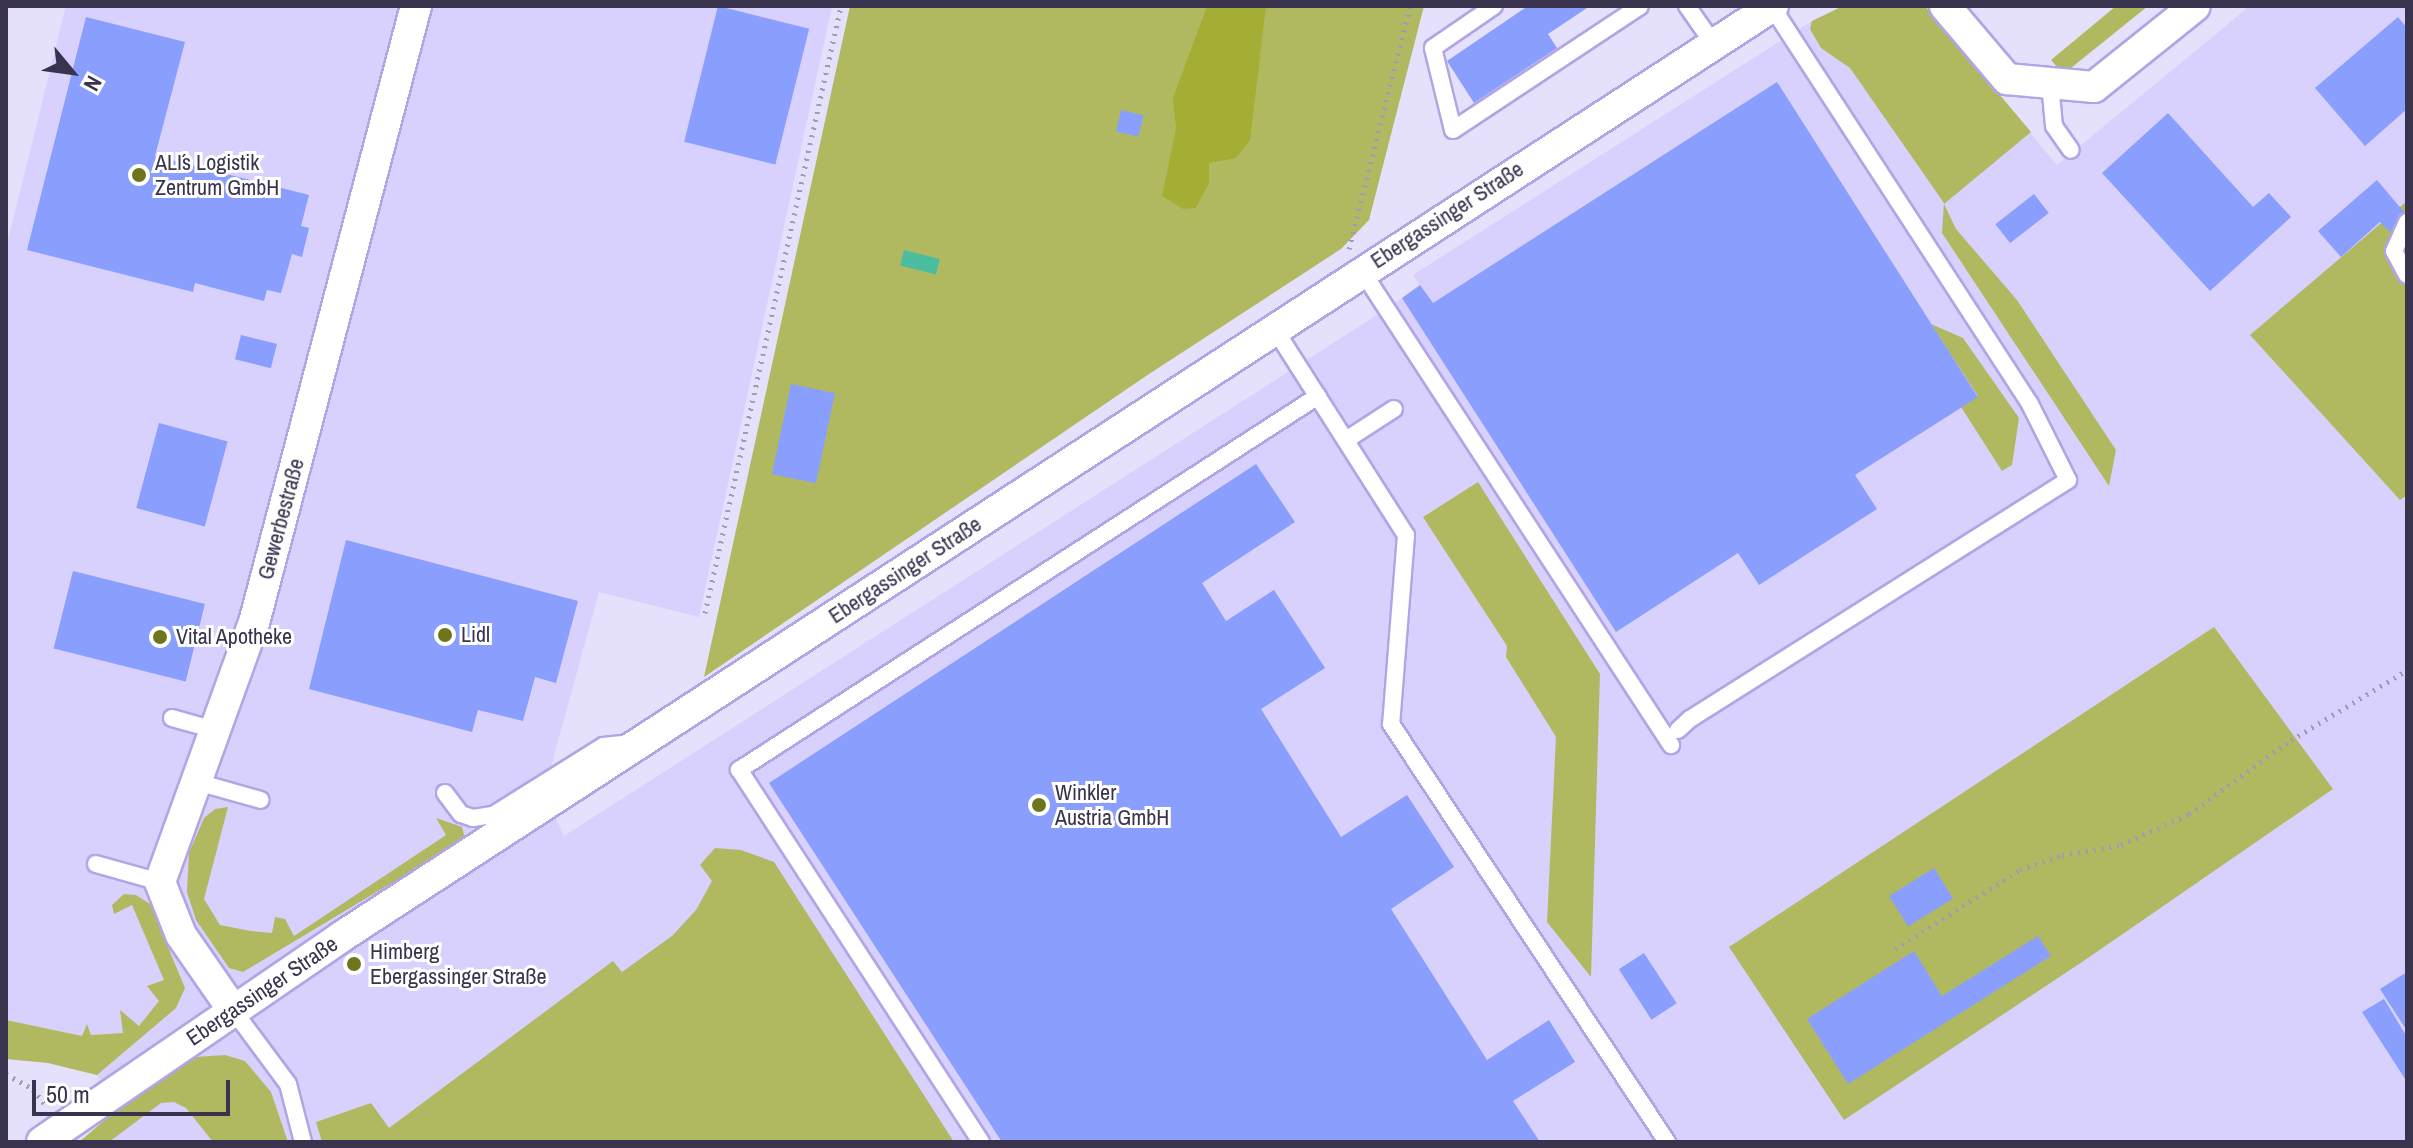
<!DOCTYPE html>
<html>
<head>
<meta charset="utf-8">
<style>
  body { margin:0 }
  #map { position:relative; width:2413px; height:1148px; overflow:hidden; background:#e5e0fb; font-family:"Archivo Narrow",sans-serif }
  div>[style] { position:absolute }
  .built>* { inset:0; background:#d8d0fd }
  .green>* { inset:0; background:#b1b960 }
  .forest>* { inset:0; background:#a4ad34 }
  .water>* { inset:0; background:#4bbea1; transform-origin:0 0 }
  .building>* { inset:0; background:#899efd; transform-origin:0 0 }
  .path>* { height:5px; margin-top:-2.5px; transform-origin:0; background:repeating-linear-gradient(90deg,#9f9ab5 0 2px,transparent 0 8px) }
  .roads { filter:drop-shadow(2px 0 #b2a5e5) drop-shadow(-2px 0 #b2a5e5) drop-shadow(0 2px #b2a5e5) drop-shadow(0 -2px #b2a5e5) }
  .lane>* { height:16px; margin:-8px; padding:0 8px; transform-origin:8px; border-radius:8px; background:#fff }
  .street>* { height:30px; margin:-15px; padding:0 15px; transform-origin:15px; border-radius:15px; background:#fff }
  .dots>* { width:22px; height:22px; translate:-50% -50%; box-sizing:border-box; border:4px solid #fff; border-radius:50% }
  span { translate:-50% -50%; white-space:nowrap; text-align:center; line-height:1.15; -webkit-text-stroke:6px #fff; paint-order:stroke }
  .poi-label { font-size:22px; color:#39334e }
  .left { translate:0 -50%; text-align:left }
  .street-label { font-size:22px; color:#39334e }
  .frame { position:absolute; inset:0; border:8px solid #39334e; pointer-events:none }
  .north { position:absolute; left:32px; top:32px; width:80px; height:80px; -webkit-text-stroke:6px #fff; paint-order:stroke; rotate:119deg; font-size:22px; font-weight:700; line-height:32px; text-align:center; color:#39334e }
  .north::after { content:''; display:block; margin:auto; width:28px; height:36px; background:#39334e; clip-path:polygon(50% 0,100% 100%,50% 72%,0 100%) }
  .scale { position:absolute; left:32px; top:1080px; width:198px; height:36px; box-sizing:border-box; border:4px solid #39334e; border-top:0; padding-left:10px; font-size:24px; line-height:28px; white-space:nowrap; color:#39334e; -webkit-text-stroke:6px #fff; paint-order:stroke }
</style>
</head>
<body>
<div id="map">
  <div class="built">
    <i style="clip-path:polygon(66px 6px,832px 6px,699px 617px,599px 592px,544px 792px,564px 836px,1377px 315px,1420px 286px,1413px 275px,1812px 21px,1843px 6px,1925px 6px,2057px 165px,2250px 6px,2407px 6px,2407px 201px,2251px 335px,2407px 484px,2407px 1142px,79px 1142px,118px 1109px,97px 1075px,48px 1063px,6px 1059px,6px 248px)"></i>
  </div>
  <div class="green">
    <i style="clip-path:polygon(850px 6px,1424px 6px,1369px 220px,1341px 249px,1149px 374px,704px 677px)"></i>
    <i style="clip-path:polygon(1843px 6px,1925px 6px,2031px 132px,1944px 204px,1956px 229px,2017px 300px,2116px 450px,2109px 486px,1942px 233px,1944px 203px,1850px 68px,1821px 48px,1810px 29px,1812px 21px)"></i>
    <i style="clip-path:polygon(2116px 6px,2148px 6px,2071px 68px,2058px 68px,2051px 60px)"></i>
    <i style="clip-path:polygon(2407px 201px,2407px 495px,2400px 500px,2250px 335px)"></i>
    <i style="clip-path:polygon(1931px 324px,1963px 338px,2019px 418px,2012px 465px,2002px 471px,1961px 407px,1978px 396px)"></i>
    <i style="clip-path:polygon(1478px 482px,1600px 674px,1591px 977px,1547px 922px,1556px 737px,1506px 657px,1507px 646px,1423px 517px)"></i>
    <i style="clip-path:polygon(2214px 627px,2333px 789px,2085px 960px,1844px 1120px,1729px 947px)"></i>
    <i style="clip-path:polygon(228px 807px,204px 899px,220px 925px,251px 931px,272px 933px,275px 917px,285px 919px,294px 936px,446px 835px,436px 818px,462px 827px,465px 839px,243px 972px,229px 968px,196px 920px,187px 892px,189px 853px,204px 818px,215px 809px)"></i>
    <i style="clip-path:polygon(715px 848px,741px 850px,774px 862px,954px 1142px,322px 1142px,316px 1122px,371px 1103px,389px 1128px,613px 961px,622px 972px,672px 936px,696px 910px,712px 881px,700px 865px)"></i>
    <i style="clip-path:polygon(124px 894px,136px 895px,150px 904px,185px 988px,176px 1008px,97px 1075px,48px 1063px,6px 1059px,6px 1020px,82px 1036px,87px 1024px,91px 1035px,123px 1033px,120px 1010px,139px 1026px,159px 1001px,147px 986px,164px 980px,132px 905px,114px 914px,112px 905px)"></i>
    <i style="clip-path:polygon(225px 1055px,245px 1061px,271px 1092px,288px 1142px,213px 1142px,186px 1108px,174px 1102px,161px 1103px,109px 1142px,79px 1142px,118px 1109px,195px 1057px)"></i>
  </div>
  <div class="forest">
    <i style="clip-path:polygon(1207px 6px,1266px 6px,1250px 140px,1236px 158px,1209px 163px,1209px 183px,1196px 208px,1183px 209px,1162px 196px,1176px 129px,1173px 98px)"></i>
  </div>
  <div class="water">
    <i style="left:904px;top:250px;width:37px;height:16px;rotate:14deg"></i>
  </div>
  <div class="building">
    <i style="left:718px;top:6px;width:94px;height:140px;rotate:14deg"></i>
    <i style="clip-path:polygon(1528px 6px,1590px 6px,1548px 34px,1557px 48px,1474px 103px,1447px 61px)"></i>
    <i style="clip-path:polygon(86px 17px,185px 42px,155px 156px,309px 195px,301px 226px,309px 228px,302px 257px,292px 254px,281px 293px,267px 290px,264px 301px,195px 283px,193px 292px,27px 250px)"></i>
    <i style="clip-path:polygon(2398px 17px,2407px 28px,2407px 109px,2365px 146px,2315px 88px)"></i>
    <i style="clip-path:polygon(1777px 82px,1978px 397px,1855px 475px,1877px 509px,1759px 585px,1738px 553px,1616px 632px,1402px 298px,1420px 285px,1433px 303px)"></i>
    <i style="left:1121px;top:110px;width:23px;height:22px;rotate:13deg"></i>
    <i style="clip-path:polygon(2168px 113px,2253px 207px,2269px 193px,2291px 217px,2210px 291px,2102px 173px)"></i>
    <i style="clip-path:polygon(2377px 180px,2404px 212px,2390px 232px,2380px 222px,2341px 257px,2318px 231px)"></i>
    <i style="left:2034px;top:194px;width:24px;height:49px;rotate:52deg"></i>
    <i style="left:241px;top:335px;width:37px;height:25px;rotate:14deg"></i>
    <i style="left:791px;top:384px;width:45px;height:92px;rotate:12deg"></i>
    <i style="left:159px;top:423px;width:71px;height:88px;rotate:15deg"></i>
    <i style="clip-path:polygon(1256px 464px,1295px 522px,1202px 583px,1226px 621px,1274px 590px,1325px 668px,1261px 709px,1341px 837px,1407px 795px,1454px 867px,1391px 909px,1487px 1060px,1549px 1020px,1575px 1062px,1513px 1101px,1540px 1142px,1002px 1142px,769px 783px)"></i>
    <i style="clip-path:polygon(346px 540px,578px 601px,556px 683px,535px 677px,523px 721px,478px 710px,472px 732px,309px 689px)"></i>
    <i style="left:73px;top:571px;width:136px;height:80px;rotate:14deg"></i>
    <i style="left:1934px;top:868px;width:36px;height:53px;rotate:58deg"></i>
    <i style="clip-path:polygon(2038px 936px,2051px 956px,1848px 1084px,1807px 1019px,1914px 951px,1942px 996px)"></i>
    <i style="left:1644px;top:953px;width:60px;height:30px;rotate:57deg"></i>
    <i style="clip-path:polygon(2407px 972px,2407px 1031px,2380px 989px)"></i>
    <i style="clip-path:polygon(2384px 999px,2407px 1037px,2407px 1082px,2362px 1012px)"></i>
  </div>
  <div class="path">
    <i style="left:1349px;top:249px;width:251px;rotate:-75.9deg"></i>
    <i style="left:705px;top:613px;width:622px;rotate:-77.37deg"></i>
    <i style="left:1895px;top:949px;width:148px;rotate:-32.3deg"></i>
    <i style="left:2020px;top:870px;width:45px;rotate:-19.7deg"></i>
    <i style="left:2062px;top:855px;width:60px;rotate:-9.6deg"></i>
    <i style="left:2121px;top:845px;width:75px;rotate:-24.5deg"></i>
    <i style="left:2189px;top:814px;width:126px;rotate:-36deg"></i>
    <i style="left:2291px;top:740px;width:135px;rotate:-31.1deg"></i>
    <i style="left:6px;top:1074px;width:31px;rotate:29deg"></i>
    <i style="left:33px;top:1089px;width:23px;rotate:52deg"></i>
  </div>
  <div class="roads">
    <div class="lane">
      <i style="left:1494px;top:6px;width:74px;rotate:145.5deg"></i>
      <i style="left:1433px;top:48px;width:84px;rotate:76.3deg"></i>
      <i style="left:1453px;top:130px;width:224px;rotate:-33.5deg"></i>
      <i style="left:1687px;top:6px;width:45px;rotate:54.9deg"></i>
      <i style="left:2050px;top:83px;width:43px;rotate:84.7deg"></i>
      <i style="left:2054px;top:126px;width:29px;rotate:55deg"></i>
      <i style="left:2407px;top:222px;width:32px;rotate:114deg"></i>
      <i style="left:2394px;top:251px;width:27px;rotate:62deg"></i>
      <i style="left:1362px;top:271px;width:566px;rotate:56.9deg"></i>
      <i style="left:1274px;top:328px;width:246px;rotate:57.5deg"></i>
      <i style="left:1406px;top:535px;width:190px;rotate:94.5deg"></i>
      <i style="left:1391px;top:724px;width:501px;rotate:56.56deg"></i>
      <i style="left:1346px;top:440px;width:57px;rotate:-32.9deg"></i>
      <i style="left:172px;top:718px;width:45px;rotate:15.6deg"></i>
      <i style="left:1678px;top:730px;width:16px;rotate:-43deg"></i>
      <i style="left:1690px;top:719px;width:447px;rotate:-32.3deg"></i>
      <i style="left:2068px;top:480px;width:85px;rotate:-116.6deg"></i>
      <i style="left:2030px;top:404px;width:473px;rotate:-123deg"></i>
      <i style="left:197px;top:782px;width:66px;rotate:15.7deg"></i>
      <i style="left:445px;top:793px;width:26px;rotate:53deg"></i>
      <i style="left:461px;top:814px;width:13px;rotate:18deg"></i>
      <i style="left:473px;top:818px;width:20px;rotate:-9deg"></i>
      <i style="left:493px;top:815px;width:130px;rotate:-32.1deg"></i>
      <i style="left:603px;top:746px;width:27px;rotate:-6deg"></i>
      <i style="left:96px;top:864px;width:66px;rotate:15.7deg"></i>
      <i style="left:233px;top:1010px;width:92px;rotate:53.4deg"></i>
      <i style="left:288px;top:1084px;width:60px;rotate:75.5deg"></i>
      <i style="left:981px;top:1142px;width:444px;rotate:-123deg"></i>
      <i style="left:739px;top:770px;width:689px;rotate:-32.86deg"></i>
    </div>
    <div class="street">
      <i style="left:1945px;top:6px;width:96px;rotate:49.7deg"></i>
      <i style="left:2007px;top:79px;width:87px;rotate:5.3deg"></i>
      <i style="left:2094px;top:87px;width:129px;rotate:-38.7deg"></i>
      <i style="left:233px;top:1010px;width:91px;rotate:-124.7deg"></i>
      <i style="left:181px;top:935px;width:57px;rotate:-111.6deg"></i>
      <i style="left:160px;top:882px;width:276px;rotate:-70.1deg"></i>
      <i style="left:254px;top:623px;width:638px;rotate:-75.29deg"></i>
      <i style="left:42px;top:1142px;width:363px;rotate:-34.4deg"></i>
      <i style="left:341px;top:937px;width:1708px;rotate:-33.03deg"></i>
    </div>
  </div>
  <div class="dots">
    <i style="left:139px;top:175px;background:#6f751d"></i>
    <i style="left:445px;top:635px;background:#6f751d"></i>
    <i style="left:160px;top:637px;background:#6f751d"></i>
    <i style="left:1039px;top:805px;background:#6f751d"></i>
    <i style="left:354px;top:964px;background:#6f751d"></i>
  </div>
  <div class="poi-label">
    <span class="left" style="left:155px;top:175px">ALI´s Logistik<br>Zentrum GmbH</span>
    <span class="left" style="left:461px;top:635px">Lidl</span>
    <span class="left" style="left:176px;top:637px">Vital Apotheke</span>
    <span class="left" style="left:1055px;top:805px">Winkler<br>Austria GmbH</span>
    <span class="left" style="left:370px;top:964px">Himberg<br>Ebergassinger Straße</span>
  </div>
  <div class="street-label">
    <span style="left:1447px;top:215px;rotate:-33deg">Ebergassinger Straße</span>
    <span style="left:281px;top:519px;rotate:-75deg">Gewerbestraße</span>
    <span style="left:905px;top:570px;rotate:-33deg">Ebergassinger Straße</span>
    <span style="left:262px;top:991px;rotate:-34deg">Ebergassinger Straße</span>
  </div>
  <div class="frame"></div>
  <div class="north">N</div>
  <div class="scale">50 m</div>
</div>
</body>
</html>
